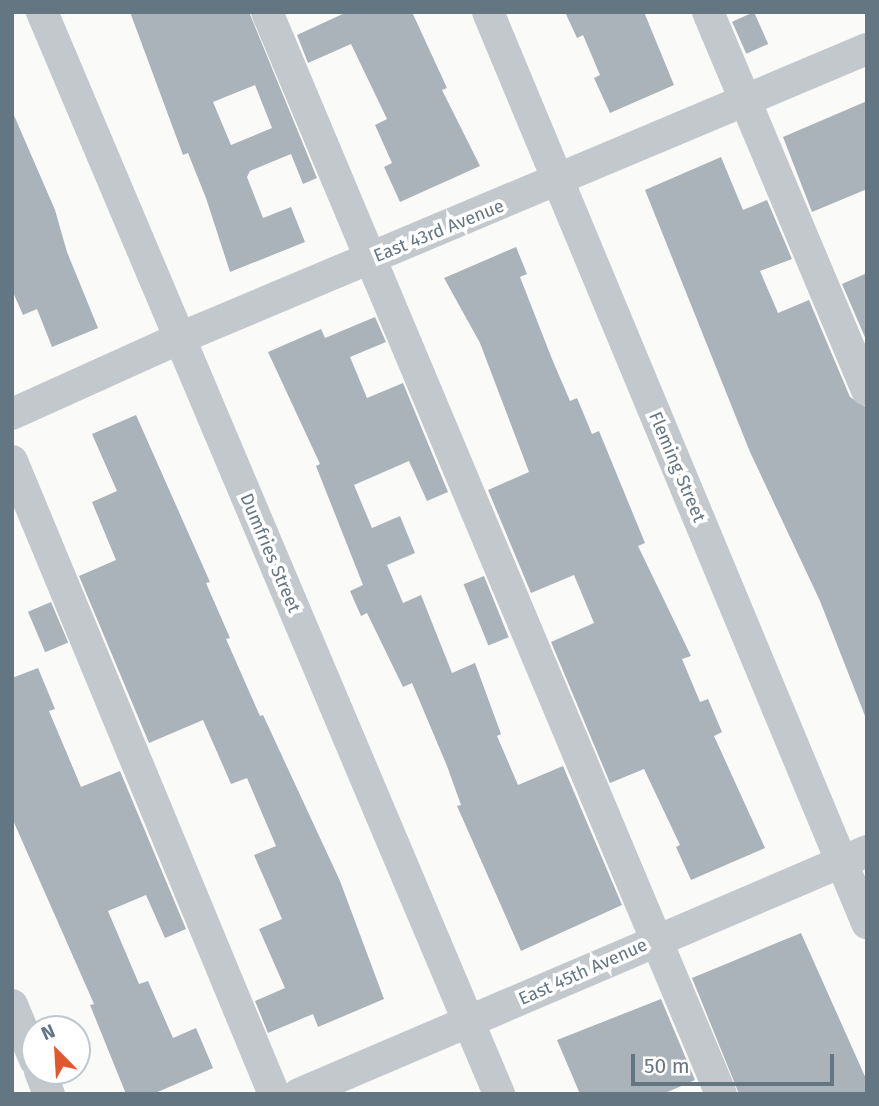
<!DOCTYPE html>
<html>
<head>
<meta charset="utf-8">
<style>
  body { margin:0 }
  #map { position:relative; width:879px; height:1106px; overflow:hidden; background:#fafaf8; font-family:"Fira Sans",sans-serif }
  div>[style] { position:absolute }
  .building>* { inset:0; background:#aab3b9; transform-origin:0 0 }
  .minor>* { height:32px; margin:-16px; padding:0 16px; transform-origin:16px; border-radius:16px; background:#c3c8cc }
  span { translate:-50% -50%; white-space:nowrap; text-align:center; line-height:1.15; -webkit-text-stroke:7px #fff; paint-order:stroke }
  .street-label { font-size:18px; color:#657683 }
  .frame { position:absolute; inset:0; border:14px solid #657683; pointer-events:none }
  .north { position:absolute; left:21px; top:1015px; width:70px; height:70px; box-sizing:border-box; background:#fff; border:2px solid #c1c8cd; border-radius:50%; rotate:336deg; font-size:19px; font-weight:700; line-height:28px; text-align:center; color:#657683 }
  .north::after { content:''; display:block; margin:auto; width:24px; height:32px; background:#e4572e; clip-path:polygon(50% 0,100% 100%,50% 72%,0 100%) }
  .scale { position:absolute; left:631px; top:1054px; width:203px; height:32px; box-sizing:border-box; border:4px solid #657683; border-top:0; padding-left:9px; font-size:21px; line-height:24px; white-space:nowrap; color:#657683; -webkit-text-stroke:5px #fff; paint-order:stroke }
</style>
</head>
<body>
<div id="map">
  <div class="building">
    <i style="clip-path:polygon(evenodd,130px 12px,249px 12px,317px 178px,303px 184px,291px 154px,250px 171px,247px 177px,263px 218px,291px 207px,305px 242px,230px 272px,206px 198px,188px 153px,183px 155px,130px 12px,255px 85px,272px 128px,231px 145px,213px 102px,255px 85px)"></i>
    <i style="clip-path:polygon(347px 12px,412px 12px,447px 88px,442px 90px,480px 166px,400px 202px,384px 167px,392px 163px,375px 125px,387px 119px,351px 44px,308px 63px,297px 35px)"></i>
    <i style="clip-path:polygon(565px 12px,644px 12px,674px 85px,610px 113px,594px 78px,600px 75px,583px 35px,577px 38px)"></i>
    <i style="left:754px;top:12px;width:35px;height:24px;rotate:66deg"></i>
    <i style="clip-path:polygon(867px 101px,867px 189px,812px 212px,783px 137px)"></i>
    <i style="clip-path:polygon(13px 113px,55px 210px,67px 252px,98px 328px,52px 347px,37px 309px,23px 315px,12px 290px)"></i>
    <i style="clip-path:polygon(721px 157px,743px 210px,767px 200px,792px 259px,760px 271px,778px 313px,809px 300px,850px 397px,867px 408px,867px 721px,820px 601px,750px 452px,645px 190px)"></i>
    <i style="clip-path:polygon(516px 247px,527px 274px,520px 277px,552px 359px,570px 401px,577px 398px,592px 434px,599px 431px,645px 543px,638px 546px,691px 656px,682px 659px,700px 702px,708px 699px,722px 732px,714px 736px,765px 848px,691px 880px,676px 847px,680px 845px,644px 769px,610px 783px,551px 642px,594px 623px,574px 575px,531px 593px,488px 490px,529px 472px,480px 343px,444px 278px)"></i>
    <i style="clip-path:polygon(867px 273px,867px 342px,842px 284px)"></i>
    <i style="clip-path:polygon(375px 317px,386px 342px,350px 357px,367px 398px,403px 383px,448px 492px,427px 501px,409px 461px,354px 485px,372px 528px,400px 516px,415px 553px,387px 565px,403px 603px,421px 595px,452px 673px,475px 663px,501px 734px,497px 736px,518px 785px,563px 766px,622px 905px,521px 951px,457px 806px,461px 805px,447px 766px,412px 683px,403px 687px,367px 613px,361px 616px,350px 591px,363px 585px,316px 466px,320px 464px,268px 352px,321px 329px,325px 338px)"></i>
    <i style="clip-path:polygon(136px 415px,210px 582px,206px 583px,230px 638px,226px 639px,260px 716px,263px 715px,340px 881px,384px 999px,318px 1027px,313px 1014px,268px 1033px,255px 1001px,285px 988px,259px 929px,282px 919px,254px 855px,276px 846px,247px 778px,231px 784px,203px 720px,149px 743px,79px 576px,116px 560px,92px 502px,117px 491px,92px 434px)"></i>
    <i style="left:484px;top:576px;width:66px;height:22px;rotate:68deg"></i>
    <i style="left:51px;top:602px;width:44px;height:25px;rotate:67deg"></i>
    <i style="clip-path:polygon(38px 668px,55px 709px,49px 711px,81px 787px,120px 771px,186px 929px,165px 938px,146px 895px,108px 911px,139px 984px,148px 981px,173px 1038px,196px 1028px,213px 1068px,153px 1094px,126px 1094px,90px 1005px,94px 1004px,12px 818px,12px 678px)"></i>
    <i style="clip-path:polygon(801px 933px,867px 1081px,867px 1094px,739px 1094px,692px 978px)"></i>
    <i style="clip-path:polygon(661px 999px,695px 1080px,663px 1094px,580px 1094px,557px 1040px)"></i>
  </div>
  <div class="minor">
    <i style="left:42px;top:12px;width:1175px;rotate:67.1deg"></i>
    <i style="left:267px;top:12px;width:1173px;rotate:67.24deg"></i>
    <i style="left:488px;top:12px;width:987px;rotate:67.41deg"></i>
    <i style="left:708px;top:12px;width:410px;rotate:67.2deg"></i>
    <i style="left:12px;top:414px;width:184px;rotate:-24.3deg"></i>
    <i style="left:180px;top:338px;width:745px;rotate:-22.82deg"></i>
    <i style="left:12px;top:461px;width:685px;rotate:67.52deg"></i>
    <i style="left:12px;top:1005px;width:60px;rotate:67.3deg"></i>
    <i style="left:40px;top:1071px;width:25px;rotate:69deg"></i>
    <i style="left:299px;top:1094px;width:618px;rotate:-23.16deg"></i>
  </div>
  <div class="street-label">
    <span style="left:439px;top:231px;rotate:-22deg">East 43rd Avenue</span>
    <span style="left:677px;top:467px;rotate:67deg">Fleming Street</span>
    <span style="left:270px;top:553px;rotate:67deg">Dumfries Street</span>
    <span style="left:583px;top:972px;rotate:-24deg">East 45th Avenue</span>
  </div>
  <div class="frame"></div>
  <div class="north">N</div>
  <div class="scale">50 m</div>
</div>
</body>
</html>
